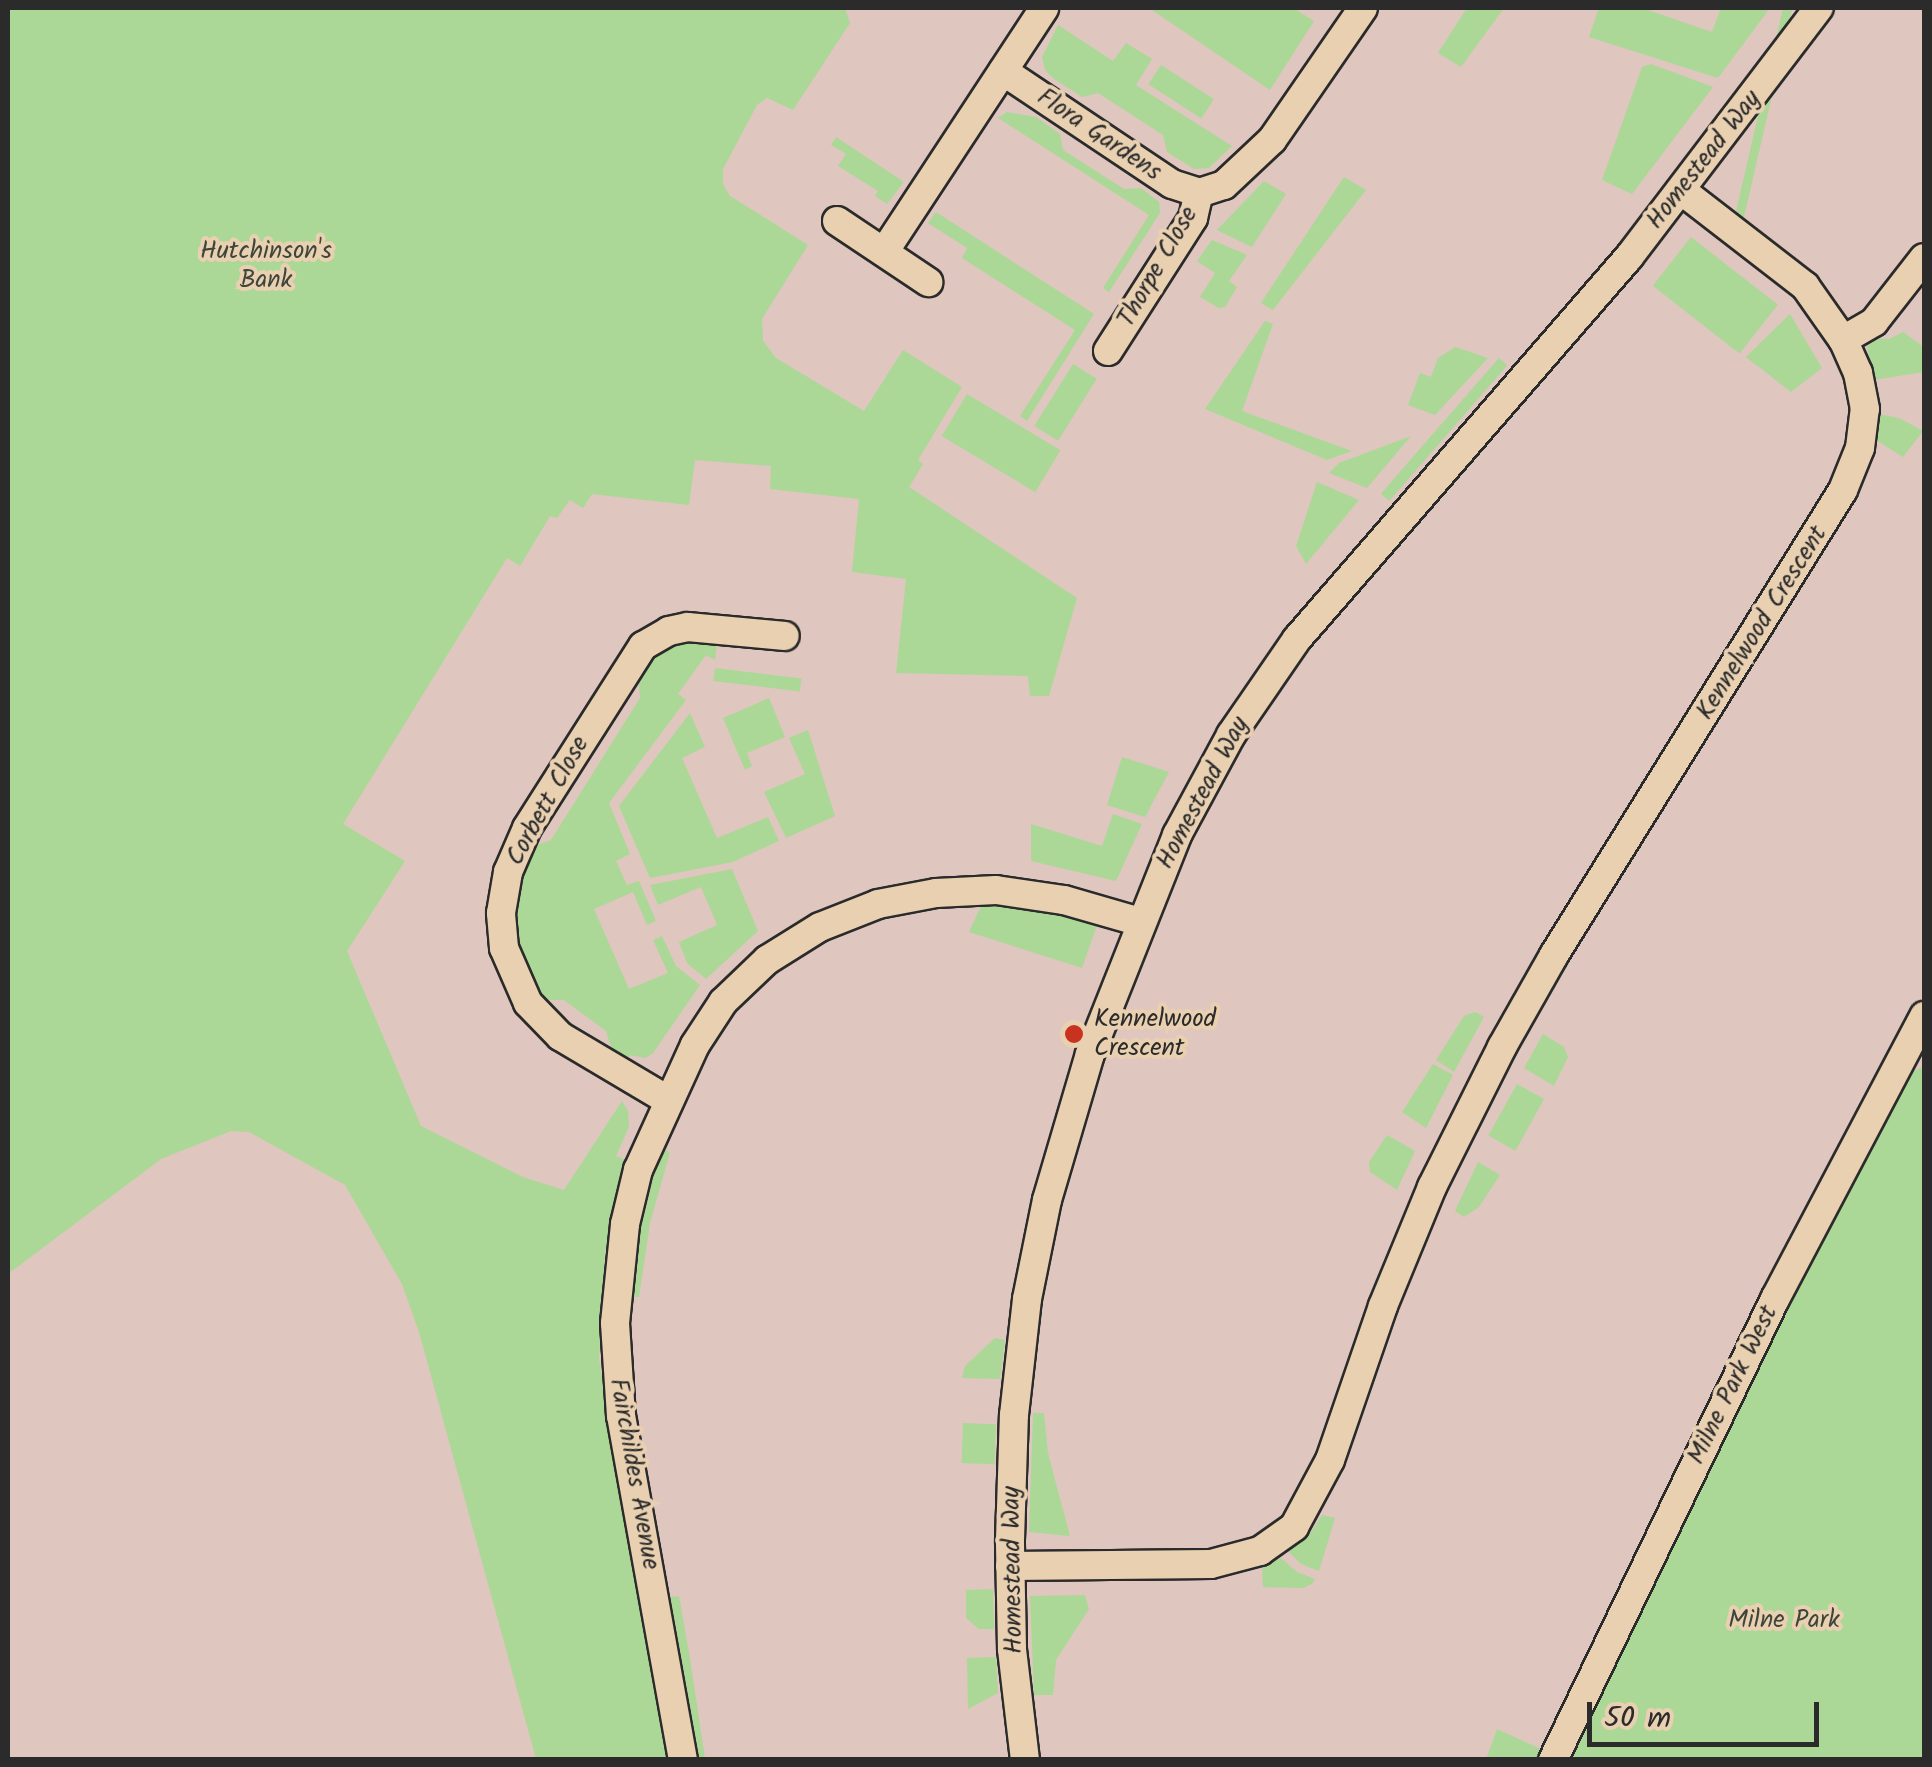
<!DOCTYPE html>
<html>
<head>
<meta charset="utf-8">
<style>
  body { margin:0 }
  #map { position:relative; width:1932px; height:1767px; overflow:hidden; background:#dfc6be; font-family:Kalam,sans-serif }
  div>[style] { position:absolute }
  .green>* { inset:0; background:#abd896; transform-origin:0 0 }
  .roads { filter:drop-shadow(2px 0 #2b2b2b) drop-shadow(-2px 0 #2b2b2b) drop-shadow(0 2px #2b2b2b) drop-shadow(0 -2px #2b2b2b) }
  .minor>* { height:28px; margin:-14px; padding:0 14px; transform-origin:14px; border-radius:14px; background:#e9d0b1 }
  .dots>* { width:28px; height:28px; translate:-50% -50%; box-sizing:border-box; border:5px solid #e9d0b1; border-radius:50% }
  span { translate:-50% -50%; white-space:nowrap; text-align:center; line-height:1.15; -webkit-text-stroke:8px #e9d0b1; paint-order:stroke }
  .street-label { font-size:25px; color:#2b2b2b }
  .park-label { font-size:25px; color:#3e453b }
  .poi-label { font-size:25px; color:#2b2b2b }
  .left { translate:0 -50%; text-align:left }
  .frame { position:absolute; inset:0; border:10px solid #2b2b2b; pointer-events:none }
  .scale { position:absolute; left:1587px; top:1702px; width:232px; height:45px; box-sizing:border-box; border:5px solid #2b2b2b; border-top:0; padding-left:12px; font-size:30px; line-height:35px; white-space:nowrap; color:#2b2b2b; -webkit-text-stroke:8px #e9d0b1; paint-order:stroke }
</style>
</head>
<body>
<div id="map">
  <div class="green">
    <i style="clip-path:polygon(8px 8px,845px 8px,850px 23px,793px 110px,767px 98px,757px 105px,723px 169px,723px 184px,730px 196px,808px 245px,762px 319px,763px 341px,776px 358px,864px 411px,903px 350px,962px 387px,918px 460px,923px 464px,909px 487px,1077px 598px,1049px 696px,1030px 696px,1028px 676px,896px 673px,906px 579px,852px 572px,859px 499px,770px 489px,771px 466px,695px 460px,689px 505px,592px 494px,583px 508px,570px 500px,557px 518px,550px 516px,520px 566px,507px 558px,343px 824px,405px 861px,347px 951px,421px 1126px,523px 1177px,564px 1190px,622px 1101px,628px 1111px,629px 1127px,616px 1156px,627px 1161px,605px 1252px,599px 1359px,667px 1759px,536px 1759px,419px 1332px,402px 1284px,345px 1185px,249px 1132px,231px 1131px,161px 1159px,8px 1274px)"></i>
    <i style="clip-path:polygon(1149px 8px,1293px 8px,1314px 21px,1270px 90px)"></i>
    <i style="clip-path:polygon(1467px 8px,1504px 8px,1461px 67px,1438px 53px)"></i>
    <i style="clip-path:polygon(1599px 8px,1642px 8px,1712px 32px,1721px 8px,1770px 8px,1718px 78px,1589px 37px)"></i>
    <i style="left:1783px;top:8px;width:9px;height:236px;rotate:13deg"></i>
    <i style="clip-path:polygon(1058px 25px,1113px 61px,1126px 43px,1152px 59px,1136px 85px,1232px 146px,1209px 168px,1194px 169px,1167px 152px,1163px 135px,1098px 93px,1082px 97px,1054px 79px,1045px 70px,1042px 57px)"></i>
    <i style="clip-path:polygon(1651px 64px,1713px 87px,1632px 194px,1602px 180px,1642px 67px)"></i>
    <i style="left:1161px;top:65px;width:63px;height:23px;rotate:33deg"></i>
    <i style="clip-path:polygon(1007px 112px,1036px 117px,1060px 134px,1063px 150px,1124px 189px,1141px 188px,1159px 202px,1160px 213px,1109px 292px,1103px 288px,1149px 215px,998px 118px)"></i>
    <i style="clip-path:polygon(836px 137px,904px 182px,887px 204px,875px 196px,878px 191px,838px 166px,846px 154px,831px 145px)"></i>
    <i style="clip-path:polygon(1344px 177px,1366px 190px,1273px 310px,1261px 303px)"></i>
    <i style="clip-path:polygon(1264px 181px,1286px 194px,1252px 247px,1217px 230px)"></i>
    <i style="clip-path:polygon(936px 212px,1094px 314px,1027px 421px,1020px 416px,1075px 330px,962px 258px,967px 248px,928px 223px)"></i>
    <i style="left:1691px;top:237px;width:110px;height:62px;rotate:38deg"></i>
    <i style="clip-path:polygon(1212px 240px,1247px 255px,1229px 281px,1237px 287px,1225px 307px,1219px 308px,1200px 297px,1215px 273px,1197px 261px)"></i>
    <i style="clip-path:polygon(1790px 314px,1822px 368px,1791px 392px,1746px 357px)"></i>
    <i style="clip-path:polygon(1265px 321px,1273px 324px,1242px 411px,1352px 451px,1327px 460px,1205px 409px)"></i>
    <i style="clip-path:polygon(1903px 332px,1924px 347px,1924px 372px,1873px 380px,1867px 347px,1872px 338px,1889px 339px)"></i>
    <i style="clip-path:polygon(1455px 347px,1488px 358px,1435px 415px,1408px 405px,1420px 373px,1431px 377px,1438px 358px)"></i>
    <i style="left:1499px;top:358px;width:11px;height:180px;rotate:41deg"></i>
    <i style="left:1073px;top:364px;width:28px;height:73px;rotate:32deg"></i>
    <i style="left:967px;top:394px;width:109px;height:49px;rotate:31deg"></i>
    <i style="clip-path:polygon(1878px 414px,1899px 418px,1923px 431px,1903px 457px,1876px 440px)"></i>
    <i style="clip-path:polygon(1411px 436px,1367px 488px,1329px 473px,1339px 463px)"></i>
    <i style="clip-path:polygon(1317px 482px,1359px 500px,1306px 564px,1296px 546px)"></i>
    <i style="clip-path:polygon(683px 641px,717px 643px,715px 660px,706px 655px,678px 694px,686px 700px,609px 803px,630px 854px,616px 861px,627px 885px,639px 881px,656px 921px,647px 925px,633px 892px,594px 909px,629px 989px,668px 973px,653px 940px,662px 936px,676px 966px,700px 985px,653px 1053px,645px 1058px,630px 1055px,627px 1060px,612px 1050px,606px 1031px,564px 1000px,543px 1000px,518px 948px,514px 911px,519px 878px,532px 847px,551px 840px,640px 698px,638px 676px,665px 647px)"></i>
    <i style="left:715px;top:668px;width:87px;height:13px;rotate:7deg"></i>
    <i style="clip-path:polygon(769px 698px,785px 737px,747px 753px,752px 766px,745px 770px,723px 718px)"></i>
    <i style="clip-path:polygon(690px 713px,705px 747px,682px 758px,717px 838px,768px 817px,779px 841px,733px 862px,650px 878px,619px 806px)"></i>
    <i style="clip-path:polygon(808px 730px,835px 816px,786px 838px,764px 792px,805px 774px,789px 738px)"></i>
    <i style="clip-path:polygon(1122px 757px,1169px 772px,1145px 817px,1107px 805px)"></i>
    <i style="clip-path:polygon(1113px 814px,1142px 824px,1116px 881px,1031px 861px,1031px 824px,1102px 846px)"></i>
    <i style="clip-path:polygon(732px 869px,758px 931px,706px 979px,687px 963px,679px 942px,717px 925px,701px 887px,658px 905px,650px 885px)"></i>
    <i style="clip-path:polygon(982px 904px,1071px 915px,1097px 925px,1082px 968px,969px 932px)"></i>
    <i style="clip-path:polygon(1475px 1012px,1484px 1017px,1454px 1072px,1436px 1060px,1464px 1016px)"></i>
    <i style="clip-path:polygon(1543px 1034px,1564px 1047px,1568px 1057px,1554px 1086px,1524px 1068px)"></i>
    <i style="clip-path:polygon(1433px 1064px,1453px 1075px,1426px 1128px,1402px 1112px)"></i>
    <i style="clip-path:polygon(1924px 1066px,1924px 1759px,1566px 1760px,1804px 1269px,1908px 1074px)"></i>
    <i style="left:1517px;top:1084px;width:31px;height:59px;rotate:29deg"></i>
    <i style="clip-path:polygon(1387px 1135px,1415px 1151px,1397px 1190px,1370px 1172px,1369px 1162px)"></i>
    <i style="clip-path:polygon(661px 1148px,670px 1152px,650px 1223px,639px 1297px,631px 1297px,641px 1222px)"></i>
    <i style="clip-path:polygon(1478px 1162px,1500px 1175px,1479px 1207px,1464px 1217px,1455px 1211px)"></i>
    <i style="clip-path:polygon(995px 1338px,1005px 1340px,1000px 1379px,962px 1378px,965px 1366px)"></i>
    <i style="clip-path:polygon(1033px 1413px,1044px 1413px,1048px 1453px,1070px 1536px,1029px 1532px)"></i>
    <i style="left:963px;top:1423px;width:33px;height:40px;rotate:2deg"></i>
    <i style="clip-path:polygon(1322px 1515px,1335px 1518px,1319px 1571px,1301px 1564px,1288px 1551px,1312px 1531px)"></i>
    <i style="clip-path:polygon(1281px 1558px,1297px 1572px,1315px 1579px,1312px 1584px,1303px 1588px,1263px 1587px,1262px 1566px)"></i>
    <i style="clip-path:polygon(993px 1589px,994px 1629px,979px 1629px,966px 1618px,966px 1590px)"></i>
    <i style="clip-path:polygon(1085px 1595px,1089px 1609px,1056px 1660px,1053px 1695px,1034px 1695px,1030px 1596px)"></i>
    <i style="clip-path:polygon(679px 1596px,690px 1659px,705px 1759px,697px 1759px,670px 1597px)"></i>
    <i style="clip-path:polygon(996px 1657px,998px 1693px,968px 1709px,967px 1658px)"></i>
    <i style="clip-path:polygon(1497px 1729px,1543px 1750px,1539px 1759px,1486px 1760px)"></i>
  </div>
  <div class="roads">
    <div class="minor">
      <i style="left:1003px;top:71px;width:203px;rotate:33.8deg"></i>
      <i style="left:1172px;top:184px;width:28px;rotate:18deg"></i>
      <i style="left:837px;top:221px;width:110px;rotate:33.8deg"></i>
      <i style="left:884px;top:252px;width:292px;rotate:-56.7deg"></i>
      <i style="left:1843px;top:340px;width:36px;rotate:-30deg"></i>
      <i style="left:1874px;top:322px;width:81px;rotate:-52deg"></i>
      <i style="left:1108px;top:351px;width:158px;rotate:-57.4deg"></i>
      <i style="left:1193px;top:218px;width:26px;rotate:-77deg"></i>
      <i style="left:1199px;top:193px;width:26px;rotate:-18deg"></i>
      <i style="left:1224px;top:185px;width:66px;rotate:-43.2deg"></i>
      <i style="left:1272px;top:140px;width:160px;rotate:-55.4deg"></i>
      <i style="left:666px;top:1099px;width:123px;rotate:-149.3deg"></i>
      <i style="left:560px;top:1036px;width:46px;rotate:-134.1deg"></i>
      <i style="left:528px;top:1003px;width:60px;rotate:-113.6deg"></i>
      <i style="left:504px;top:948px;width:35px;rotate:-95deg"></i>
      <i style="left:501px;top:913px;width:42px;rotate:-80.3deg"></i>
      <i style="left:508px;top:872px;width:48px;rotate:-66.6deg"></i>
      <i style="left:527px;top:828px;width:216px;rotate:-57.5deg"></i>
      <i style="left:643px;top:646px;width:30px;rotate:-30deg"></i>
      <i style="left:669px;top:631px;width:19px;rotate:-12deg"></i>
      <i style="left:688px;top:627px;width:97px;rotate:5.3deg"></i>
      <i style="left:1010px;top:1566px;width:201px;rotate:-0.6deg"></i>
      <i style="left:1211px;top:1564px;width:51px;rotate:-14.9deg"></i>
      <i style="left:1260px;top:1551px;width:42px;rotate:-35.2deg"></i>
      <i style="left:1294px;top:1527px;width:76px;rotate:-61.8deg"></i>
      <i style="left:1330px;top:1460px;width:163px;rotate:-71deg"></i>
      <i style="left:1383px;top:1306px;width:129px;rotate:-67.6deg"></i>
      <i style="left:1432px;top:1187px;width:157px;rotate:-63.4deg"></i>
      <i style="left:1502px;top:1047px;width:106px;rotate:-60.5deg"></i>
      <i style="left:1554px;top:955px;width:547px;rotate:-58.14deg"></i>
      <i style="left:1843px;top:490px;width:45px;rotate:-68deg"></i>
      <i style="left:1860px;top:448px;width:39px;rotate:-83deg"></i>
      <i style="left:1865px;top:409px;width:37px;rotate:-101deg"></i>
      <i style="left:1858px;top:373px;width:36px;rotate:-114deg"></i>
      <i style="left:1843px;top:340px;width:66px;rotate:-125.1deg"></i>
      <i style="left:1805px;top:286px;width:157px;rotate:-142.3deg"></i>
      <i style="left:683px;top:1760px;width:350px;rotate:-100.2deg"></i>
      <i style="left:621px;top:1416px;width:93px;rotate:-93.7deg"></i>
      <i style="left:615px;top:1323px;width:100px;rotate:-84.2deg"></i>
      <i style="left:625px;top:1224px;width:56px;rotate:-76.5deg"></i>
      <i style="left:638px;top:1170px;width:137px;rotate:-65.5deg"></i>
      <i style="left:695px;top:1045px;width:51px;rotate:-56.9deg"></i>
      <i style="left:723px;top:1002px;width:61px;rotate:-43.7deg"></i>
      <i style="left:767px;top:960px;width:62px;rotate:-31.9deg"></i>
      <i style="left:820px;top:927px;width:62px;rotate:-21.6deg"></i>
      <i style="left:878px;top:904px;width:59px;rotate:-10.7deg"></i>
      <i style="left:936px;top:893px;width:60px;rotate:-2.9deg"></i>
      <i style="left:996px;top:890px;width:69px;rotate:8.4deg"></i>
      <i style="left:1064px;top:900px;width:79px;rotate:16.1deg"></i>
      <i style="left:1025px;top:1760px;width:112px;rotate:-96.7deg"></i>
      <i style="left:1012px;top:1649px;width:109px;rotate:-91.1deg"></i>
      <i style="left:1010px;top:1540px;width:125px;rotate:-88.2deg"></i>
      <i style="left:1014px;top:1415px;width:117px;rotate:-83.6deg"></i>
      <i style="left:1027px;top:1299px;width:101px;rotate:-78.6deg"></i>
      <i style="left:1047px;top:1200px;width:152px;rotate:-73.6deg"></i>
      <i style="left:1090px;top:1054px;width:236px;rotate:-68.3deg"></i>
      <i style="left:1177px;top:835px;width:114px;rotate:-61.6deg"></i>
      <i style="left:1231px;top:735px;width:116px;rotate:-55.5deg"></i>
      <i style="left:1297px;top:639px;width:506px;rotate:-49.01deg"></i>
      <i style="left:1629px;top:257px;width:313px;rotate:-52.7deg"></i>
      <i style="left:1553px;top:1760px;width:512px;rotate:-64.29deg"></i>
      <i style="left:1775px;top:1299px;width:320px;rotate:-62.2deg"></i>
    </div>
  </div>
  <div class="dots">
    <i style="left:1074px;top:1034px;background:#c8321e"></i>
  </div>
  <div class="street-label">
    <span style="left:1099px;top:135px;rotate:34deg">Flora Gardens</span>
    <span style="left:1704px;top:160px;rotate:-52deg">Homestead Way</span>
    <span style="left:1158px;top:267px;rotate:-60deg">Thorpe Close</span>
    <span style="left:1762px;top:623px;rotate:-58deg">Kennelwood Crescent</span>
    <span style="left:1203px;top:793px;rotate:-62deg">Homestead Way</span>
    <span style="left:548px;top:801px;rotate:-61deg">Corbett Close</span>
    <span style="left:1733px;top:1385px;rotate:-64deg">Milne Park West</span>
    <span style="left:634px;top:1474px;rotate:80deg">Fairchildes Avenue</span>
    <span style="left:1013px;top:1570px;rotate:-91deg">Homestead Way</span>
  </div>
  <div class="park-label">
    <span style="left:266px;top:266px">Hutchinson's<br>Bank</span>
    <span style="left:1784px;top:1620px">Milne Park</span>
  </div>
  <div class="poi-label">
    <span class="left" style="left:1094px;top:1034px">Kennelwood<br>Crescent</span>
  </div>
  <div class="frame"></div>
  <div class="scale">50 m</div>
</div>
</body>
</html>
